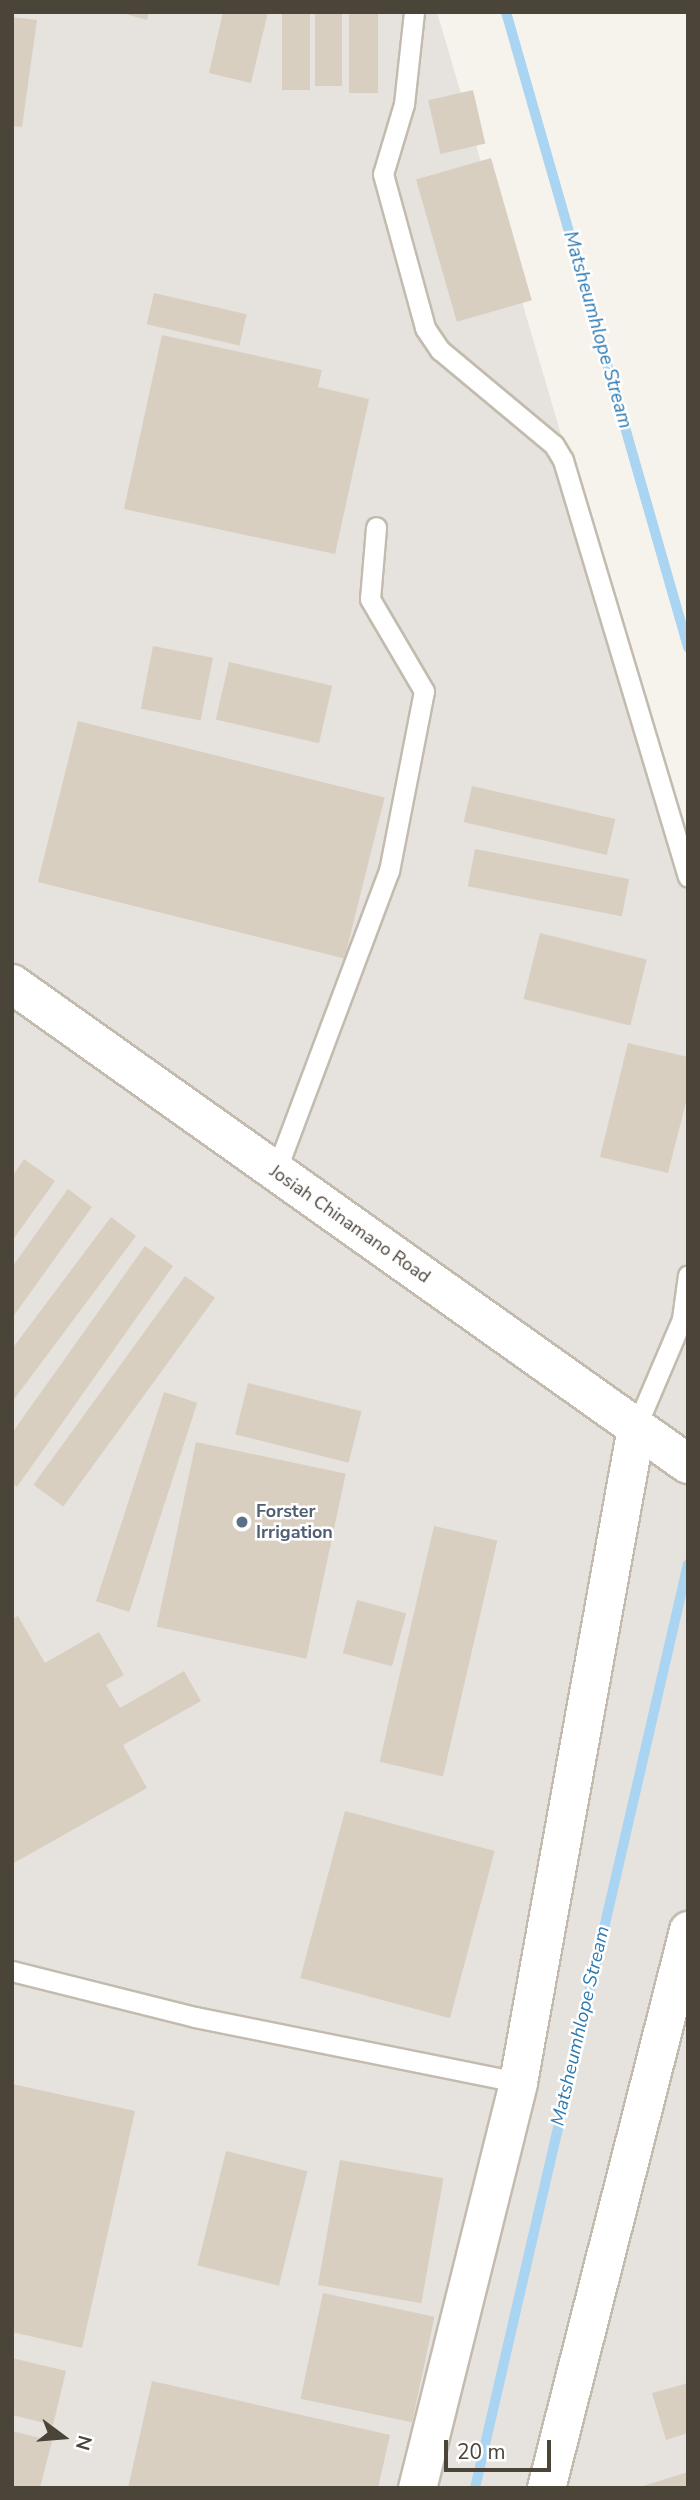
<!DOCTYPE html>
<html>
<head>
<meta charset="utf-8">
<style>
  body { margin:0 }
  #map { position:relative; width:700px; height:2500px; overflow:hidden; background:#f6f3ec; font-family:"Nunito Sans",sans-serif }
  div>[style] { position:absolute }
  .industrial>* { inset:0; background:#e6e2dd }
  .stream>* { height:10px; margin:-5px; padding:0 5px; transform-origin:5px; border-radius:5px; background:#a9d4f2 }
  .building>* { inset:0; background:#d8cfc1; transform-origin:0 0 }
  .roads { filter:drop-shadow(2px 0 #c2bbae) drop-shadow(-2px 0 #c2bbae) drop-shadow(0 2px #c2bbae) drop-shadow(0 -2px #c2bbae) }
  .service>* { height:19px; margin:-9.5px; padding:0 9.5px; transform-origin:9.5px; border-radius:9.5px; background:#fff }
  .minor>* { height:37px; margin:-18.5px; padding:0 18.5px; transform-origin:18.5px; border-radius:18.5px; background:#fff }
  .tertiary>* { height:38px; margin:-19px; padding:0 19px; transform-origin:19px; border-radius:19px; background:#fff }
  .dots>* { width:19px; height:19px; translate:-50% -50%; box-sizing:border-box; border:4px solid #fff; border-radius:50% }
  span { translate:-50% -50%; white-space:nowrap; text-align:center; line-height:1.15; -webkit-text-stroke:5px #fff; paint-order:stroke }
  .street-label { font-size:18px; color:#4b4439 }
  .service-label { font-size:18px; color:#4e5e75; font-weight:700 }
  .left { translate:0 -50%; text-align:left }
  .water-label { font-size:19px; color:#2e7ab2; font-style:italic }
  .frame { position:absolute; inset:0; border:14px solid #4b4439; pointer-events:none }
  .north { position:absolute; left:28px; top:2402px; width:70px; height:70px; -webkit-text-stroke:5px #fff; paint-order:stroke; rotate:106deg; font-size:19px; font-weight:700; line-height:28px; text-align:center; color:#4b4439 }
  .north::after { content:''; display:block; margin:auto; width:24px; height:32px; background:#4b4439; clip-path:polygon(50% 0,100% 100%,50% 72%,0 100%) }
  .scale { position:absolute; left:444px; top:2440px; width:107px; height:32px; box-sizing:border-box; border:4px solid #4b4439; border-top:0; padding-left:9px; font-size:21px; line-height:24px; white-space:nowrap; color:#4b4439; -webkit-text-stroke:5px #fff; paint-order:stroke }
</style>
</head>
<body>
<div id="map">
  <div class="industrial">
    <i style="clip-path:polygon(12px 12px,437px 12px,688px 867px,688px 2488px,12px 2488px)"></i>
  </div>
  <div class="stream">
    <i style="left:506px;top:12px;width:661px;rotate:74.01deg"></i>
    <i style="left:475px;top:2488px;width:948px;rotate:-77.02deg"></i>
  </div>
  <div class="building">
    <i style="clip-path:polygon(119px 12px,149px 12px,147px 20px)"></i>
    <i style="clip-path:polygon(223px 12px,268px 12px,251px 83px,209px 73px)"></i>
    <i style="left:282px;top:12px;width:28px;height:78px"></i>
    <i style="left:315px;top:12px;width:27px;height:74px"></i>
    <i style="left:349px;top:12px;width:29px;height:81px"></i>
    <i style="clip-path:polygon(12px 17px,37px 20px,22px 127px,12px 126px)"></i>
    <i style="left:473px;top:90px;width:55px;height:46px;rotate:77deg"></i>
    <i style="left:491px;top:158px;width:148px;height:78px;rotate:74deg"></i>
    <i style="left:154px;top:293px;width:95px;height:32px;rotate:13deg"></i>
    <i style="clip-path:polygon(162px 335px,322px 370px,318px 387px,369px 399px,335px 554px,124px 509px)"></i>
    <i style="left:153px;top:646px;width:61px;height:64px;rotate:11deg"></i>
    <i style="left:229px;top:662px;width:106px;height:59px;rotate:13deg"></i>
    <i style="left:78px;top:721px;width:316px;height:166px;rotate:14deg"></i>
    <i style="left:472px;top:786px;width:147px;height:37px;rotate:13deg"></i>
    <i style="left:475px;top:849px;width:157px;height:38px;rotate:11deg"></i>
    <i style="left:540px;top:933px;width:110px;height:68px;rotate:14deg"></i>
    <i style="clip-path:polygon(628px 1043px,688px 1057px,688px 1094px,668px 1173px,600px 1157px)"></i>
    <i style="clip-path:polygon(24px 1159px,55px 1181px,12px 1241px,12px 1177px)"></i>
    <i style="clip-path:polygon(68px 1189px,92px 1207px,12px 1318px,12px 1267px)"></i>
    <i style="clip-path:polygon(111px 1217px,136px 1236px,12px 1402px,12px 1349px)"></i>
    <i style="clip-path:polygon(145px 1246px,173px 1266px,17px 1487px,12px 1483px,12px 1433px)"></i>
    <i style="left:185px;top:1276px;width:37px;height:258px;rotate:36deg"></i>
    <i style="left:248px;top:1383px;width:117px;height:53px;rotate:14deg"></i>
    <i style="left:164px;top:1392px;width:35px;height:220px;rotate:18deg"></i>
    <i style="left:196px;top:1442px;width:153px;height:189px;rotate:12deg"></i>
    <i style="left:434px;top:1526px;width:65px;height:242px;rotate:13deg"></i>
    <i style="left:357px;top:1600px;width:51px;height:55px;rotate:15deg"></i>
    <i style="clip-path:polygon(18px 1616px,45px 1663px,99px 1632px,124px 1675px,106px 1685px,120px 1708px,184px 1671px,201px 1701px,123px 1745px,147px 1788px,12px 1864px,12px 1619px)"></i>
    <i style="left:345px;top:1811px;width:155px;height:173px;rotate:15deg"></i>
    <i style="clip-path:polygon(12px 2084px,135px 2111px,82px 2348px,12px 2332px)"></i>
    <i style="left:226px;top:2151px;width:84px;height:118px;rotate:14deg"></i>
    <i style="left:340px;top:2160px;width:105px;height:127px;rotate:10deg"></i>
    <i style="left:323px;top:2293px;width:114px;height:108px;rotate:12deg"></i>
    <i style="clip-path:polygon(12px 2358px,66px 2371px,53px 2425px,12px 2415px)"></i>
    <i style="clip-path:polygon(152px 2381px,390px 2435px,378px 2488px,128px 2488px)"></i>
    <i style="clip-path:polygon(688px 2383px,688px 2433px,666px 2440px,652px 2393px)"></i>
    <i style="clip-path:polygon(12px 2431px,52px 2441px,40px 2488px,12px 2488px)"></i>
    <i style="clip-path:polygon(688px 2472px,688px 2488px,640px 2488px,640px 2487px)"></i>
  </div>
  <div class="roads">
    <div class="service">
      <i style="left:414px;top:12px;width:93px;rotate:96.2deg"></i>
      <i style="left:404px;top:104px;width:73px;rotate:106.7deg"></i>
      <i style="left:383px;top:174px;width:160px;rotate:74.7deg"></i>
      <i style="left:425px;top:328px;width:27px;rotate:56deg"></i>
      <i style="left:440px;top:350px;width:148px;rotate:39.8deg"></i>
      <i style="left:554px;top:445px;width:17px;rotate:59deg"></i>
      <i style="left:563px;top:460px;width:435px;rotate:73.3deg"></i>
      <i style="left:276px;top:1171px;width:321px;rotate:-69.4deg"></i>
      <i style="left:389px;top:871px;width:183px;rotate:-79deg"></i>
      <i style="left:424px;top:691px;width:107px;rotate:-120.4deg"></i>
      <i style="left:370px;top:599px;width:72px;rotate:-85.2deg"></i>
      <i style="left:636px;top:1427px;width:117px;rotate:-66.9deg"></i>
      <i style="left:682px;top:1319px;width:44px;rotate:-82.2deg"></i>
      <i style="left:12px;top:1971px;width:189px;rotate:14.1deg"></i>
      <i style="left:195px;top:2017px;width:329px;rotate:11.4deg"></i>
    </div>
    <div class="minor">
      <i style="left:417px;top:2488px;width:418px;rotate:-76deg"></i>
      <i style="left:518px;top:2082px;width:666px;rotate:-79.79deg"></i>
      <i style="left:546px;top:2488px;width:576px;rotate:-75.72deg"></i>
    </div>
    <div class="tertiary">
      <i style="left:12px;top:984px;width:829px;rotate:35.38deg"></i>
    </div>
  </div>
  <div class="dots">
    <i style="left:242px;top:1522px;background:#5c6f8a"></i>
  </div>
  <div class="street-label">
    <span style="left:350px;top:1224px;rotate:35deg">Josiah Chinamano Road</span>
  </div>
  <div class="service-label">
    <span class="left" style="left:256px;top:1522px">Forster<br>Irrigation</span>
  </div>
  <div class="water-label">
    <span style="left:597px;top:330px;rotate:74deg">Matsheumhlope Stream</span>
    <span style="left:581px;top:2026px;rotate:-77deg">Matsheumhlope Stream</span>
  </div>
  <div class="frame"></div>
  <div class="north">N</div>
  <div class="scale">20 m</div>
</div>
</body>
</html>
